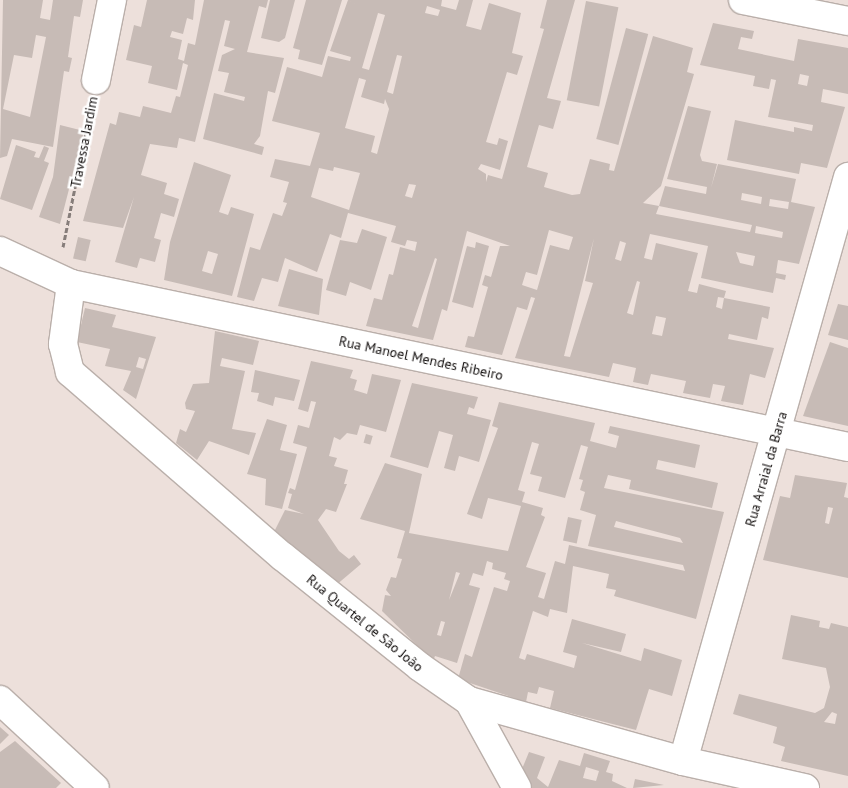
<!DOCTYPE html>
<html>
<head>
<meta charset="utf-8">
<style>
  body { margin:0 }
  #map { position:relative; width:848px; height:788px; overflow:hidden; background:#ede0db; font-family:"PT Sans",sans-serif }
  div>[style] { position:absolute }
  .building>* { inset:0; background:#c7bbb6; transform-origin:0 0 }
  .path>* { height:3px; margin-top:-1.5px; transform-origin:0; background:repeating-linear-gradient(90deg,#867d7a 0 5px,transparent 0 7.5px) }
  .roads { filter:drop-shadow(1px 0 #baafaa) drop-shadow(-1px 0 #baafaa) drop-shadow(0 1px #baafaa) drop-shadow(0 -1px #baafaa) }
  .street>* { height:28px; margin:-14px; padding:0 14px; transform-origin:14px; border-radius:14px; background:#fff }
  span { translate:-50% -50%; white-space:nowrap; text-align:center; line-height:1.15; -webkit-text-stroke:5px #fff; paint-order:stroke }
  .street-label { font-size:14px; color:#120e0d }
</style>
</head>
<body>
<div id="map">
  <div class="building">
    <i style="clip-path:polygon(evenodd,3px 0,43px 0,40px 18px,50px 20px,53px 0,83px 0,80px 17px,74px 16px,68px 57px,72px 58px,69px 72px,64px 71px,53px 147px,12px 139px,7px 156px,0 158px,3px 0,36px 35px,46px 37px,30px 117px,3px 109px,14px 55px,32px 58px,36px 35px)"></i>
    <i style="clip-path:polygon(147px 0,195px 0,193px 20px,187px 18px,183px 34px,172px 31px,170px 37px,182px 40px,178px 59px,184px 61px,188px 43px,195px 45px,204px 0,268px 0,266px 8px,259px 6px,247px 52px,284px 58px,275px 93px,268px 91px,260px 136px,254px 144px,264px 147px,262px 155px,203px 139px,214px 93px,244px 101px,245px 97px,224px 92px,229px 73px,218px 71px,222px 55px,235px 49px,224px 46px,230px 21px,225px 20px,195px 142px,179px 138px,177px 148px,150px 144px,141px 175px,167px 183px,164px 194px,179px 199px,174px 217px,161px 213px,154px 238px,161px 240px,155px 262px,140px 258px,137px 268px,115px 262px,134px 197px,123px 228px,83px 221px,110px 123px,116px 125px,119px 112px,140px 117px,143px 106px,171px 113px,176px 96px,180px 97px,188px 65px,183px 63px,177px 90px,148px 83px,152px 66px,126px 60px,134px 25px,141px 27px)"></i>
    <i style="clip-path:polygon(270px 0,295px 0,285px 38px,279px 42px,261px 38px)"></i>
    <i style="clip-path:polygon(306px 0,342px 0,322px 65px,298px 59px,300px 50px,293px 48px)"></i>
    <i style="clip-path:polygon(evenodd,348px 0,442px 0,441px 6px,456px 10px,459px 0,473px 0,466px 26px,481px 30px,489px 3px,521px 13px,512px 53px,523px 56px,517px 75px,507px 72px,486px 142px,497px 145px,499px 138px,508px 141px,500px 170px,481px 164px,478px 169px,486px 174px,486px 182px,488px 175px,502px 179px,544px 29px,540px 28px,547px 0,575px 0,547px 98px,561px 101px,553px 129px,539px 125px,527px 167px,548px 173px,544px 187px,572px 195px,580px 194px,590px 159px,610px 164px,609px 170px,614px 171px,653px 36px,693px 48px,687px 72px,694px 74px,661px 186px,643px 203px,659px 206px,656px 214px,750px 232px,752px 225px,659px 206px,665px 186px,706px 194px,707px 187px,667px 179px,688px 106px,711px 111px,700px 155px,702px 161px,717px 164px,711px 188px,718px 164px,796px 179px,791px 202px,815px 207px,799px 264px,778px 260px,776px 273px,786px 275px,785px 280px,776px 278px,773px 293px,701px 278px,708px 246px,650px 234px,644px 258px,652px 260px,656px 243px,698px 253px,688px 291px,697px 293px,699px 284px,726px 291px,724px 298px,718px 297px,716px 307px,722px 309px,724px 298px,770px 307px,768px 319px,762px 317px,757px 340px,729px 334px,728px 339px,774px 348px,765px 378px,750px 374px,743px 405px,721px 401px,725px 386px,713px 384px,710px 398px,683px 393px,686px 381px,651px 374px,648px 385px,633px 382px,636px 368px,613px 363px,609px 377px,515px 358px,535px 298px,531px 297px,527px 310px,517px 307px,502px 355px,465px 347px,468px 336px,474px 337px,488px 287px,482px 285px,485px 275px,491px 277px,500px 246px,510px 246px,467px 231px,447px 311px,442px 309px,433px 340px,366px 326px,374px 298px,382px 300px,389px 274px,393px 275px,400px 247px,415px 251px,417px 242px,407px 240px,405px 246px,391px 242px,396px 226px,348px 213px,341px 238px,330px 234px,317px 272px,285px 258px,278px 282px,262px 278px,254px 301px,237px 297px,250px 247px,260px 250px,273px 213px,282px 216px,287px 203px,283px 202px,289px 182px,270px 177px,275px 159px,310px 166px,320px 133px,272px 121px,287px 67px,322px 77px,328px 56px,350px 61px,351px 57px,330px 51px,348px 0,427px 6px,440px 10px,438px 16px,425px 13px,427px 6px,348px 0,378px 13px,385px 15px,369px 70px,362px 68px,378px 13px,348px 0,397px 55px,402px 56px,393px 94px,387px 92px,397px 55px,348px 0,359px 78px,366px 80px,361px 97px,384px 104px,385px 99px,389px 109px,377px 154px,371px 152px,375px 136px,345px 128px,359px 78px,348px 0,334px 167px,360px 173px,349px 210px,311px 197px,319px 168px,333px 171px,334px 167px,348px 0,409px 184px,416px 185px,412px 198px,405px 196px,409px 184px,348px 0,742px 193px,762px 197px,761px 204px,741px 200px,742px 193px,348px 0,770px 199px,789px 202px,788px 209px,769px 206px,770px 199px,348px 0,756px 226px,783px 232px,782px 238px,755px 233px,756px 226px,348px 0,549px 230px,573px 237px,569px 250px,550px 245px,537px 290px,522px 285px,526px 272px,537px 275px,549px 230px,348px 0,594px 238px,585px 281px,593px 283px,570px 357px,564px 356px,594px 238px,348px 0,620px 241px,626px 243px,621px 261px,615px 259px,620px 241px,348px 0,736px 252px,755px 256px,753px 266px,740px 263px,736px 252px,348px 0,435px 258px,437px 259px,418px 328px,412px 326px,435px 258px,348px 0,637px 281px,640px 282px,633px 315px,627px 313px,637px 281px,348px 0,656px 316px,666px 318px,662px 336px,652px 334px,656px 316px)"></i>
    <i style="left:586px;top:1px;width:33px;height:101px;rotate:11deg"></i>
    <i style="clip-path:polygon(evenodd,713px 23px,754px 31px,752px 39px,741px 37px,738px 49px,794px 61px,798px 39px,848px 48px,848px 94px,823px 89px,821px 102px,845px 107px,827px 168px,801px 163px,799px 174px,727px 160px,735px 120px,794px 132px,794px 127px,812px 131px,813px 125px,768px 117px,776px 80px,771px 79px,769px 89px,753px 86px,755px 76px,700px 65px,713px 23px,800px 74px,809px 76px,807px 86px,798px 84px,800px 74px)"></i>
    <i style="left:626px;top:28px;width:23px;height:115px;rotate:15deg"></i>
    <i style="clip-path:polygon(60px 125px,84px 131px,60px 224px,39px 217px,53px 177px)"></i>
    <i style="clip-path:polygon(16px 145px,36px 152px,34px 157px,39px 158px,44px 146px,49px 148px,44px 161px,49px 163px,32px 210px,0 199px)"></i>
    <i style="clip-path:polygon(evenodd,194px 162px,231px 175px,219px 212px,228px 215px,231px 207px,254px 214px,232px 296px,164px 280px,170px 242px,194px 162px,208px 251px,218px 254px,212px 274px,202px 271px,208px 251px)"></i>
    <i style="clip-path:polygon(362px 229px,387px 237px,371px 290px,350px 282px,346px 296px,326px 290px,340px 240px,357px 243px)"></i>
    <i style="left:78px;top:237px;width:13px;height:22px;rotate:13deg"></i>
    <i style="clip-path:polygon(476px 242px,489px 246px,473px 308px,452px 302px,467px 246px,475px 248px)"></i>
    <i style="clip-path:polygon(289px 269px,323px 279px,319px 315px,278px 306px)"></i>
    <i style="clip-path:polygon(838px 304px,848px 306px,848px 340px,828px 335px)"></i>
    <i style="clip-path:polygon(evenodd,85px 308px,116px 315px,112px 327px,156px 337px,136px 399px,123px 390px,131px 371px,105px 366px,110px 349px,77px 342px,85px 308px,139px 357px,146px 359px,143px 369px,136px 367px,139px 357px)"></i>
    <i style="clip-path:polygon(215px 331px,259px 341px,253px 365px,222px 358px,220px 366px,245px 371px,232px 429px,256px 433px,249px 455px,209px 441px,197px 460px,176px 443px,180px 429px,186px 432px,195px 411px,186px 409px,185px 403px,193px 384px,209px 383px)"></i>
    <i style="clip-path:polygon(830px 342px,848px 348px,848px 426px,803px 416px)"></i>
    <i style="clip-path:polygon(311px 361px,353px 370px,350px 378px,357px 380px,354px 390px,367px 394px,372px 374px,401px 380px,386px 432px,360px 425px,357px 435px,347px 433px,340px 440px,334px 437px,329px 456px,337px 458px,334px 466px,348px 470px,344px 484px,347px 484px,336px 512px,326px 509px,318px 520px,339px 551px,349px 559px,354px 555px,361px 564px,335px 586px,274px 532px,285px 510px,304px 514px,288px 508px,292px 494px,288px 493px,290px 488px,295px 490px,307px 447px,293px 443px,298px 425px,309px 428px,316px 402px,311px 401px,308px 412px,298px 409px)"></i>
    <i style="clip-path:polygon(255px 370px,300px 380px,294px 401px,275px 397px,273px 406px,257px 401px,259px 393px,251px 392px)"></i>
    <i style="clip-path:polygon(412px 383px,478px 397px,474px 409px,469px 407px,467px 414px,491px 420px,479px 462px,459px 456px,455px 471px,444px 468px,453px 435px,439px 431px,428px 468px,390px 457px)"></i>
    <i style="clip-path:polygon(evenodd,499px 402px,595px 423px,590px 441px,616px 448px,619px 436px,608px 433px,610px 426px,700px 445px,695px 468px,658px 460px,656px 469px,718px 483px,712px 508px,629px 489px,631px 480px,608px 475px,604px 488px,724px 512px,696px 619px,614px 596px,616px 590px,606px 588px,609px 574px,573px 566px,567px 613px,550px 609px,548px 617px,533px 611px,519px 658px,525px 660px,527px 654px,574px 668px,577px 656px,563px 652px,572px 619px,626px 634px,621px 652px,582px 643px,641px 661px,644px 648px,682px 660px,672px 696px,649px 689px,636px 730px,550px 708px,554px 691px,539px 687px,537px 694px,528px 692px,526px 702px,458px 679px,465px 654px,472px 657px,494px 587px,507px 591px,510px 581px,504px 579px,506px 573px,492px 569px,493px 563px,487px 561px,483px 576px,473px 573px,469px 585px,480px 588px,457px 663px,435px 656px,433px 661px,382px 611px,385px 595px,391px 596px,386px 590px,391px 577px,396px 578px,402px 559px,397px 558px,405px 531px,360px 519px,385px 463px,422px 474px,409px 533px,508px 551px,521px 506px,488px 498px,482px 519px,467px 514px,498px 428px,492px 426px,499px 402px,532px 442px,539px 444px,530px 474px,542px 477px,538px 491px,565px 498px,581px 445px,588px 447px,579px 479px,583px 480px,580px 490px,585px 492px,580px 510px,596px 515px,588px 546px,683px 565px,685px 571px,569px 545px,565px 564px,555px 561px,544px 599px,538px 597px,546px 573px,526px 567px,545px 517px,541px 515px,543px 508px,522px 502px,525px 492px,518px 490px,532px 442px,499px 402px,616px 521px,680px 538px,683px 543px,614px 527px,616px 521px,499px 402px,456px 572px,460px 573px,449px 600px,456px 572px,499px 402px,441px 621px,445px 622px,441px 636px,437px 635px,441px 621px)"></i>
    <i style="clip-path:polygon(267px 419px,287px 425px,280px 450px,297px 454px,282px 509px,265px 505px,266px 479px,247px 474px)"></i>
    <i style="left:366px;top:434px;width:7px;height:9px;rotate:16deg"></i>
    <i style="clip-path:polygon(evenodd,795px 475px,847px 483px,844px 497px,848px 498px,848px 578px,763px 560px,780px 496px,790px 498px,795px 475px,828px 507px,833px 508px,829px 524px,825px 523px,828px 507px)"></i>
    <i style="left:568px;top:517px;width:14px;height:24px;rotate:12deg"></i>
    <i style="clip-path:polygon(evenodd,791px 615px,820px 621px,819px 627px,829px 629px,831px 623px,848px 627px,848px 776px,781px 761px,785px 747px,773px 743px,777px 727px,733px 714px,739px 694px,815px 713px,824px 708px,830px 687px,826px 668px,782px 659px,791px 615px,832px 712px,837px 714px,835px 724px,824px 722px,832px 712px)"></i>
    <i style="clip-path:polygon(0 727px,9px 735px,0 744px)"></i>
    <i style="clip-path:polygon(15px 741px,61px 783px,56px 788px,0 788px,0 752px)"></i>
    <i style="clip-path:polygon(evenodd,529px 752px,545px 757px,537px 778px,548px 787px,559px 760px,580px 766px,584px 753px,610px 761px,606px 772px,613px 774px,612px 781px,627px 788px,531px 788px,522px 769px,529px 752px,586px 767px,599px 771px,596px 781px,583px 778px,586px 767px)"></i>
    <i style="clip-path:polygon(635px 779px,664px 785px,633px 788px)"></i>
  </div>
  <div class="path">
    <i style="left:63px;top:247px;width:142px;rotate:-78.6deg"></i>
  </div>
  <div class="roads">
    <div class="street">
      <i style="left:743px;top:0;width:107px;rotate:11.3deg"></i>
      <i style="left:96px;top:80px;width:82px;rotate:-78.7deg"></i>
      <i style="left:0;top:251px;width:78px;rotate:24.9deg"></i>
      <i style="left:71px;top:284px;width:794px;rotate:11.85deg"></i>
      <i style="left:71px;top:284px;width:61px;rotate:97.6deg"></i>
      <i style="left:63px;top:344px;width:29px;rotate:76deg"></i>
      <i style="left:70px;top:372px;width:281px;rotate:41deg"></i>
      <i style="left:282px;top:556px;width:177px;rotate:38.8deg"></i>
      <i style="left:420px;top:667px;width:60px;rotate:34.8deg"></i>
      <i style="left:469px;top:701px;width:222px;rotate:15.7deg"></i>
      <i style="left:683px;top:761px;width:125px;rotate:12.5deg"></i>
      <i style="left:0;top:700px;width:129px;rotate:42.8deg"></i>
      <i style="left:469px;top:701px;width:99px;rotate:61.1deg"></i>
      <i style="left:683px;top:761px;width:607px;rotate:-74.22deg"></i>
    </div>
  </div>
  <div class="street-label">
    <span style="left:84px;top:142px;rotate:-79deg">Travessa Jardim</span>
    <span style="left:421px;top:358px;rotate:12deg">Rua Manoel Mendes Ribeiro</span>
    <span style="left:766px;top:469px;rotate:-74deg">Rua Arraial da Barra</span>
    <span style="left:365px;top:623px;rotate:39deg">Rua Quartel de São João</span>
  </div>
</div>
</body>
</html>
